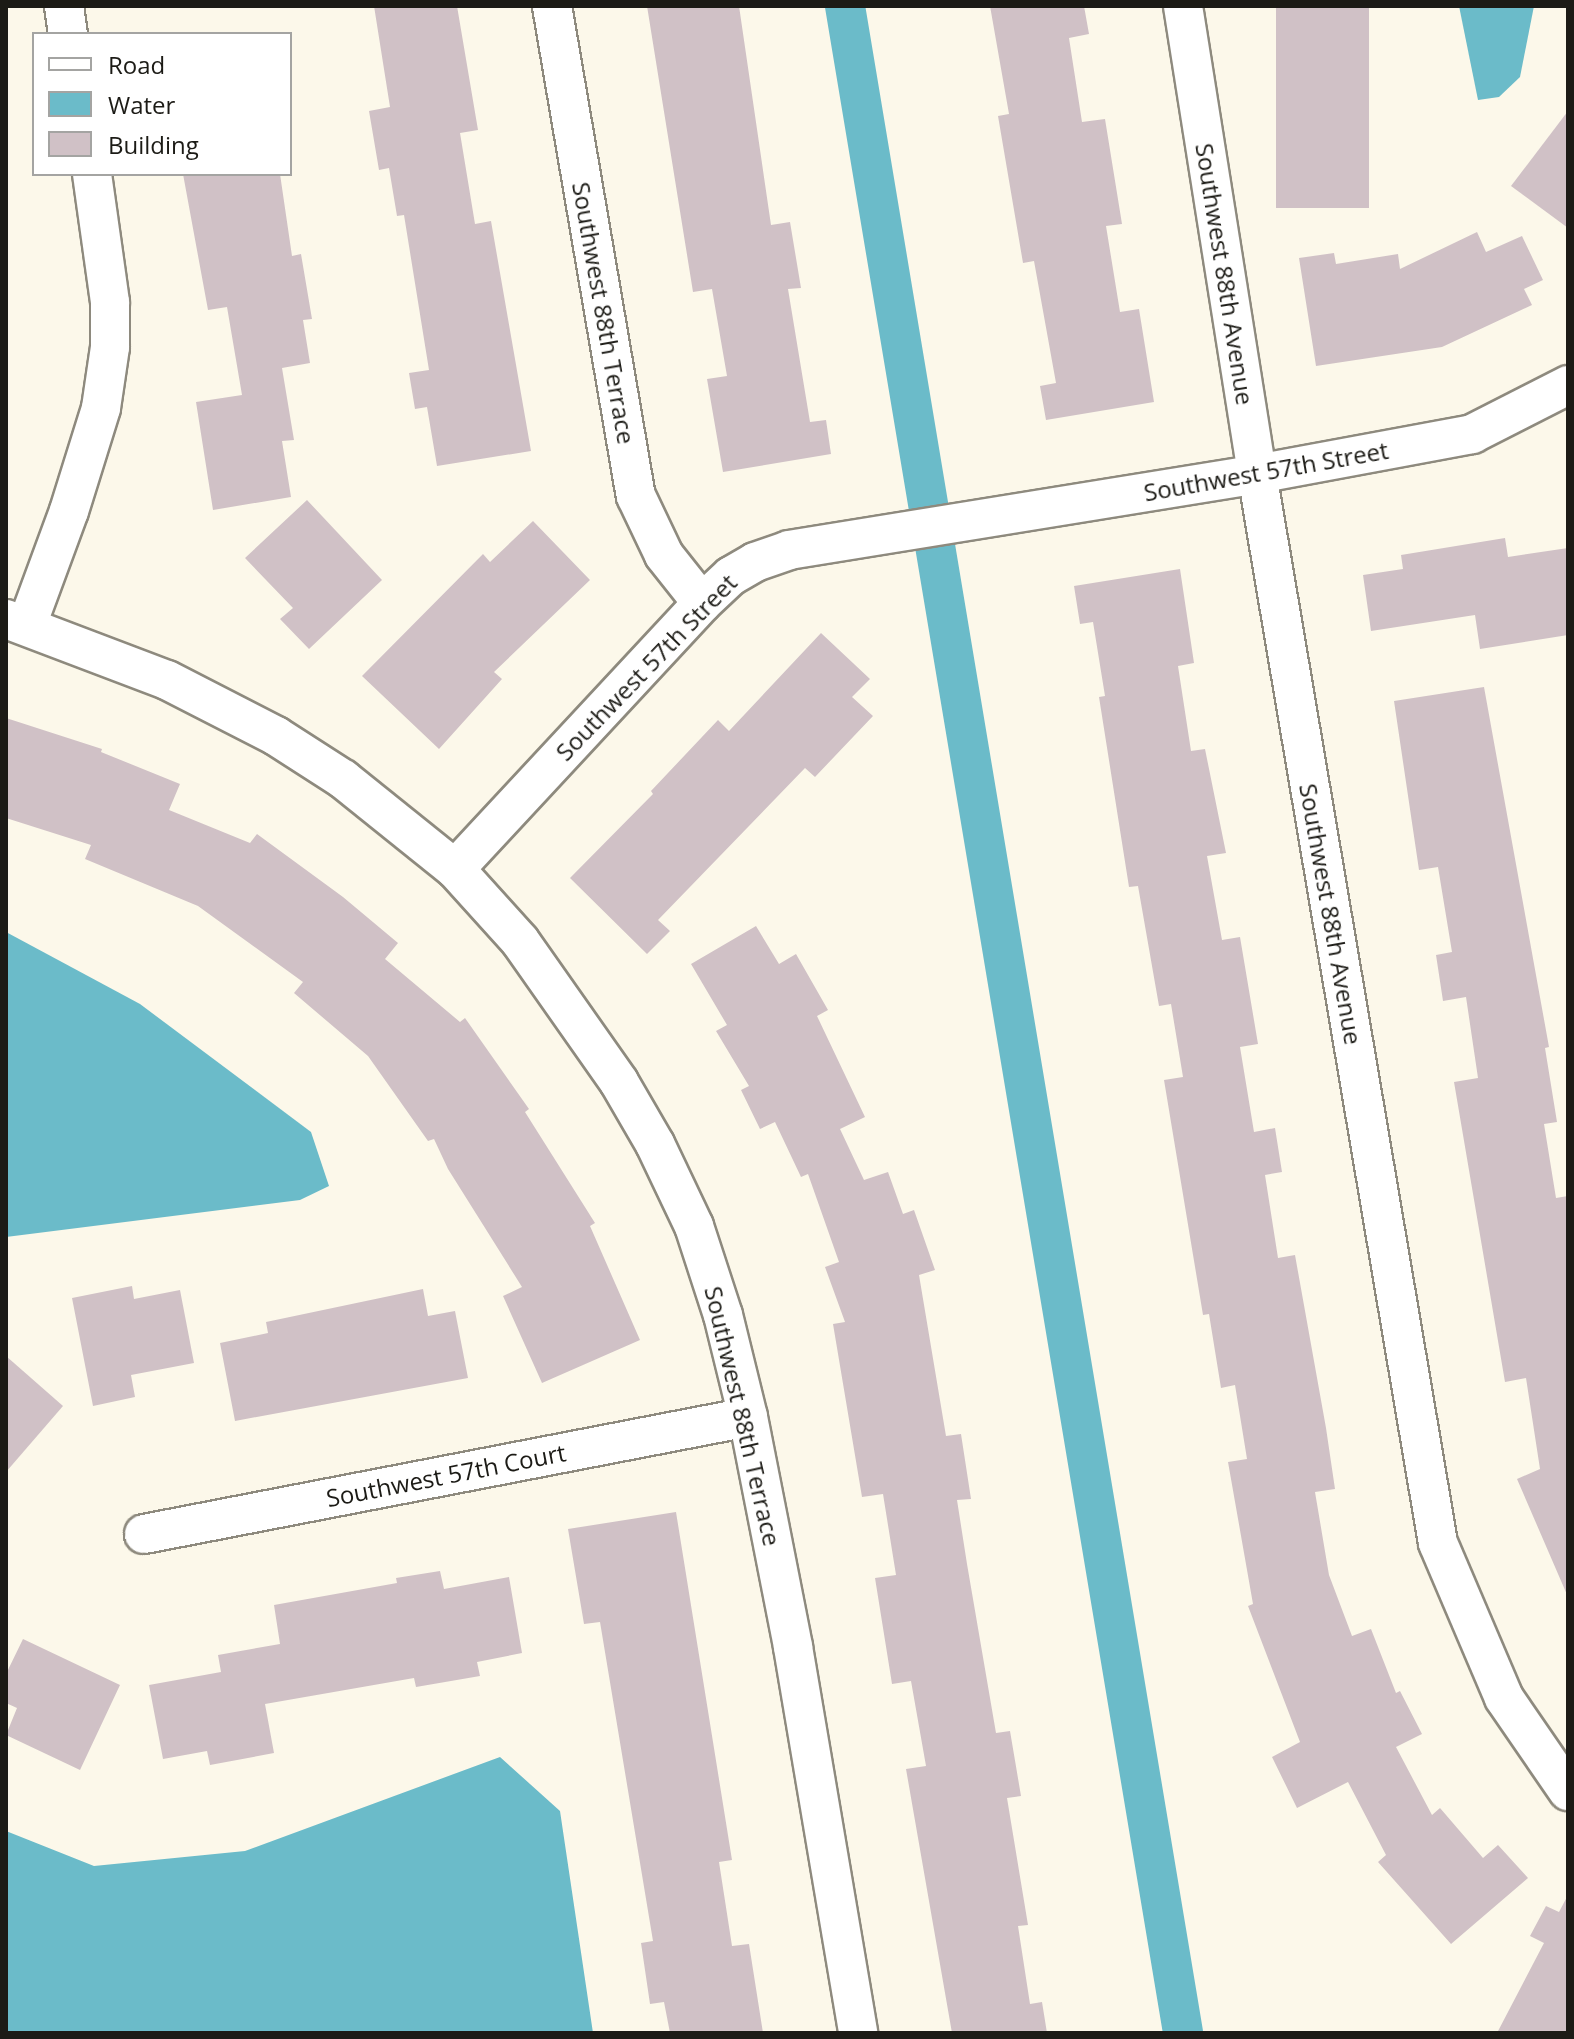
<!DOCTYPE html>
<html>
<head>
<meta charset="utf-8">
<style>
  body { margin:0 }
  #map { position:relative; width:1574px; height:2039px; overflow:hidden; background:#fcf8ea; font-family:"Open Sans",sans-serif }
  div>[style] { position:absolute }
  .water>* { inset:0; background:#6bbbc9 }
  .canal>* { height:40px; margin:-20px; padding:0 20px; transform-origin:20px; border-radius:20px; background:#6bbbc9 }
  .building>* { inset:0; background:#d0c1c6; transform-origin:0 0 }
  .roads { filter:drop-shadow(2px 0 #8e8a7e) drop-shadow(-2px 0 #8e8a7e) drop-shadow(0 2px #8e8a7e) drop-shadow(0 -2px #8e8a7e) }
  .minor>* { height:38px; margin:-19px; padding:0 19px; transform-origin:19px; border-radius:19px; background:#fff }
  span { translate:-50% -50%; white-space:nowrap; text-align:center; line-height:1.15; -webkit-text-stroke:7px #fff; paint-order:stroke }
  .street-label { font-size:24px; color:#1c1b16 }
  .frame { position:absolute; inset:0; border:8px solid #1c1b16; pointer-events:none }
  .legend { position:absolute; left:32px; top:32px; width:260px; height:144px; box-sizing:border-box; background:#fff; border:2px solid #a4a4a2; margin:0; padding:10px 14px; list-style:none; font-size:24px; color:#1c1b16 }
  .legend li { display:flex; align-items:center; gap:16px; height:40px }
  .legend b { width:40px; border:2px solid #a4a4a2 }
</style>
</head>
<body>
<div id="map">
  <div class="water">
    <i style="clip-path:polygon(1459px 6px,1534px 6px,1520px 77px,1499px 97px,1478px 100px)"></i>
    <i style="clip-path:polygon(6px 932px,140px 1004px,311px 1132px,329px 1186px,300px 1200px,6px 1237px)"></i>
    <i style="clip-path:polygon(500px 1757px,560px 1811px,593px 2033px,6px 2033px,6px 1831px,94px 1866px,245px 1851px)"></i>
  </div>
  <div class="canal">
    <i style="left:845px;top:6px;width:2055px;rotate:80.53deg"></i>
  </div>
  <div class="building">
    <i style="clip-path:polygon(374px 6px,457px 6px,478px 130px,460px 133px,475px 224px,491px 221px,531px 451px,437px 466px,427px 407px,415px 409px,409px 373px,429px 370px,404px 215px,397px 216px,389px 168px,379px 170px,369px 111px,390px 107px)"></i>
    <i style="clip-path:polygon(647px 6px,739px 6px,771px 225px,790px 222px,801px 288px,788px 289px,810px 422px,826px 420px,831px 454px,723px 472px,707px 379px,727px 376px,712px 289px,693px 292px)"></i>
    <i style="clip-path:polygon(990px 6px,1084px 6px,1089px 34px,1069px 38px,1082px 122px,1105px 119px,1122px 224px,1106px 226px,1120px 312px,1139px 309px,1154px 402px,1046px 420px,1040px 386px,1056px 383px,1034px 261px,1023px 263px,998px 116px,1009px 114px)"></i>
    <i style="left:1276px;top:6px;width:93px;height:202px"></i>
    <i style="clip-path:polygon(1568px 111px,1568px 228px,1511px 186px)"></i>
    <i style="clip-path:polygon(183px 174px,280px 174px,292px 256px,301px 254px,312px 319px,303px 320px,310px 363px,282px 368px,294px 440px,282px 441px,291px 497px,213px 510px,196px 402px,242px 395px,227px 307px,208px 310px)"></i>
    <i style="clip-path:polygon(1477px 232px,1486px 252px,1522px 236px,1543px 280px,1524px 289px,1532px 305px,1442px 347px,1316px 366px,1299px 258px,1334px 253px,1336px 264px,1398px 254px,1400px 269px)"></i>
    <i style="clip-path:polygon(307px 500px,382px 580px,309px 649px,280px 619px,293px 608px,245px 558px)"></i>
    <i style="clip-path:polygon(533px 521px,590px 580px,494px 672px,502px 679px,439px 749px,362px 676px,483px 554px,490px 562px)"></i>
    <i style="clip-path:polygon(1505px 538px,1508px 557px,1568px 548px,1568px 635px,1480px 649px,1475px 615px,1371px 631px,1363px 575px,1403px 569px,1401px 555px)"></i>
    <i style="clip-path:polygon(1180px 569px,1194px 663px,1178px 666px,1191px 751px,1205px 749px,1226px 853px,1207px 856px,1222px 940px,1240px 937px,1258px 1044px,1240px 1047px,1254px 1132px,1275px 1128px,1282px 1172px,1265px 1175px,1278px 1258px,1295px 1255px,1326px 1428px,1335px 1489px,1315px 1492px,1329px 1575px,1352px 1636px,1371px 1629px,1396px 1693px,1400px 1691px,1422px 1734px,1396px 1747px,1432px 1815px,1440px 1808px,1483px 1858px,1498px 1845px,1528px 1878px,1451px 1944px,1378px 1862px,1386px 1855px,1348px 1782px,1297px 1808px,1272px 1757px,1300px 1742px,1248px 1606px,1253px 1604px,1228px 1462px,1247px 1459px,1235px 1385px,1221px 1388px,1209px 1314px,1203px 1315px,1164px 1080px,1183px 1077px,1171px 1004px,1159px 1006px,1138px 886px,1129px 887px,1099px 697px,1105px 696px,1093px 622px,1080px 624px,1074px 586px)"></i>
    <i style="clip-path:polygon(821px 633px,870px 679px,852px 697px,873px 716px,815px 777px,805px 768px,658px 920px,670px 931px,647px 954px,570px 878px,653px 794px,651px 791px,718px 720px,729px 731px)"></i>
    <i style="clip-path:polygon(1484px 687px,1549px 1047px,1545px 1048px,1557px 1122px,1544px 1124px,1556px 1198px,1568px 1196px,1568px 1597px,1517px 1479px,1540px 1469px,1526px 1378px,1505px 1382px,1454px 1082px,1478px 1078px,1466px 997px,1443px 1001px,1436px 955px,1452px 952px,1438px 867px,1419px 870px,1394px 701px)"></i>
    <i style="clip-path:polygon(6px 718px,102px 749px,101px 752px,180px 784px,169px 810px,250px 843px,257px 834px,343px 897px,398px 943px,385px 959px,460px 1022px,465px 1018px,529px 1109px,525px 1112px,595px 1223px,590px 1226px,640px 1340px,542px 1383px,503px 1296px,522px 1287px,448px 1169px,434px 1139px,428px 1141px,368px 1056px,294px 993px,303px 982px,198px 906px,85px 859px,91px 845px,6px 818px)"></i>
    <i style="clip-path:polygon(756px 926px,779px 964px,796px 954px,828px 1010px,817px 1016px,865px 1117px,840px 1129px,864px 1180px,888px 1172px,903px 1214px,914px 1210px,935px 1270px,919px 1275px,946px 1436px,961px 1434px,971px 1499px,957px 1500px,967px 1564px,996px 1733px,1010px 1731px,1021px 1796px,1007px 1798px,1028px 1925px,1018px 1926px,1030px 2004px,1042px 2002px,1047px 2033px,952px 2033px,906px 1769px,926px 1766px,911px 1681px,892px 1684px,875px 1578px,896px 1575px,883px 1494px,862px 1497px,833px 1324px,845px 1322px,825px 1267px,839px 1262px,808px 1174px,801px 1177px,775px 1122px,760px 1129px,741px 1090px,749px 1086px,716px 1031px,727px 1025px,691px 964px)"></i>
    <i style="clip-path:polygon(132px 1286px,134px 1299px,180px 1290px,194px 1363px,131px 1375px,135px 1397px,93px 1406px,72px 1298px)"></i>
    <i style="clip-path:polygon(423px 1289px,428px 1316px,455px 1311px,468px 1378px,235px 1421px,220px 1343px,268px 1333px,266px 1322px)"></i>
    <i style="clip-path:polygon(6px 1356px,63px 1406px,6px 1472px)"></i>
    <i style="clip-path:polygon(676px 1512px,732px 1860px,719px 1862px,732px 1946px,749px 1944px,763px 2033px,670px 2033px,664px 2002px,650px 2004px,641px 1943px,653px 1941px,600px 1622px,584px 1624px,568px 1529px)"></i>
    <i style="clip-path:polygon(440px 1571px,444px 1589px,509px 1577px,522px 1653px,477px 1662px,480px 1676px,416px 1687px,414px 1678px,265px 1704px,274px 1753px,210px 1765px,207px 1751px,163px 1759px,149px 1685px,221px 1672px,218px 1655px,280px 1644px,274px 1605px,397px 1583px,396px 1578px)"></i>
    <i style="clip-path:polygon(23px 1639px,120px 1685px,80px 1770px,6px 1735px,17px 1708px,6px 1703px,6px 1674px)"></i>
    <i style="clip-path:polygon(1568px 1895px,1568px 2033px,1497px 2033px,1544px 1943px,1530px 1936px,1546px 1906px,1559px 1912px)"></i>
  </div>
  <div class="roads">
    <div class="minor">
      <i style="left:64px;top:6px;width:28px;rotate:82deg"></i>
      <i style="left:552px;top:6px;width:497px;rotate:80.3deg"></i>
      <i style="left:636px;top:496px;width:65px;rotate:64.6deg"></i>
      <i style="left:664px;top:555px;width:61px;rotate:51.6deg"></i>
      <i style="left:1183px;top:6px;width:474px;rotate:81deg"></i>
      <i style="left:1257px;top:474px;width:1084px;rotate:80.39deg"></i>
      <i style="left:1438px;top:1543px;width:168px;rotate:66.9deg"></i>
      <i style="left:1504px;top:1698px;width:113px;rotate:55.5deg"></i>
      <i style="left:6px;top:619px;width:172px;rotate:20.8deg"></i>
      <i style="left:167px;top:680px;width:123px;rotate:27.2deg"></i>
      <i style="left:276px;top:736px;width:80px;rotate:32.7deg"></i>
      <i style="left:343px;top:779px;width:144px;rotate:38.8deg"></i>
      <i style="left:455px;top:869px;width:97px;rotate:47.9deg"></i>
      <i style="left:520px;top:941px;width:172px;rotate:54.9deg"></i>
      <i style="left:619px;top:1082px;width:72px;rotate:59.9deg"></i>
      <i style="left:655px;top:1144px;width:91px;rotate:64.6deg"></i>
      <i style="left:694px;top:1226px;width:94px;rotate:72deg"></i>
      <i style="left:723px;top:1315px;width:105px;rotate:76.2deg"></i>
      <i style="left:748px;top:1417px;width:234px;rotate:78.9deg"></i>
      <i style="left:793px;top:1647px;width:391px;rotate:80.4deg"></i>
      <i style="left:27px;top:625px;width:121px;rotate:-69.8deg"></i>
      <i style="left:69px;top:511px;width:108px;rotate:-72.7deg"></i>
      <i style="left:101px;top:408px;width:62px;rotate:-81.6deg"></i>
      <i style="left:110px;top:347px;width:45px;rotate:-90deg"></i>
      <i style="left:110px;top:302px;width:129px;rotate:-98deg"></i>
      <i style="left:455px;top:869px;width:363px;rotate:-47.1deg"></i>
      <i style="left:702px;top:603px;width:40px;rotate:-43deg"></i>
      <i style="left:731px;top:576px;width:28px;rotate:-30deg"></i>
      <i style="left:755px;top:562px;width:36px;rotate:-19deg"></i>
      <i style="left:789px;top:550px;width:474px;rotate:-9.2deg"></i>
      <i style="left:1257px;top:474px;width:219px;rotate:-10.5deg"></i>
      <i style="left:1472px;top:434px;width:108px;rotate:-27deg"></i>
      <i style="left:144px;top:1534px;width:615px;rotate:-10.96deg"></i>
    </div>
  </div>
  <div class="street-label">
    <span style="left:1225px;top:274px;rotate:81deg">Southwest 88th Avenue</span>
    <span style="left:604px;top:313px;rotate:80deg">Southwest 88th Terrace</span>
    <span style="left:1266px;top:471px;rotate:-10deg">Southwest 57th Street</span>
    <span style="left:646px;top:667px;rotate:-46deg">Southwest 57th Street</span>
    <span style="left:1331px;top:914px;rotate:80deg">Southwest 88th Avenue</span>
    <span style="left:743px;top:1416px;rotate:77deg">Southwest 88th Terrace</span>
    <span style="left:446px;top:1475px;rotate:-11deg">Southwest 57th Court</span>
  </div>
  <div class="frame"></div>
  <ul class="legend">
  <li><b style="height:10px;background:#fff"></b>Road</li>
  <li><b style="height:22px;background:#6bbbc9"></b>Water</li>
  <li><b style="height:22px;background:#d0c1c6"></b>Building</li>
  </ul>
</div>
</body>
</html>
